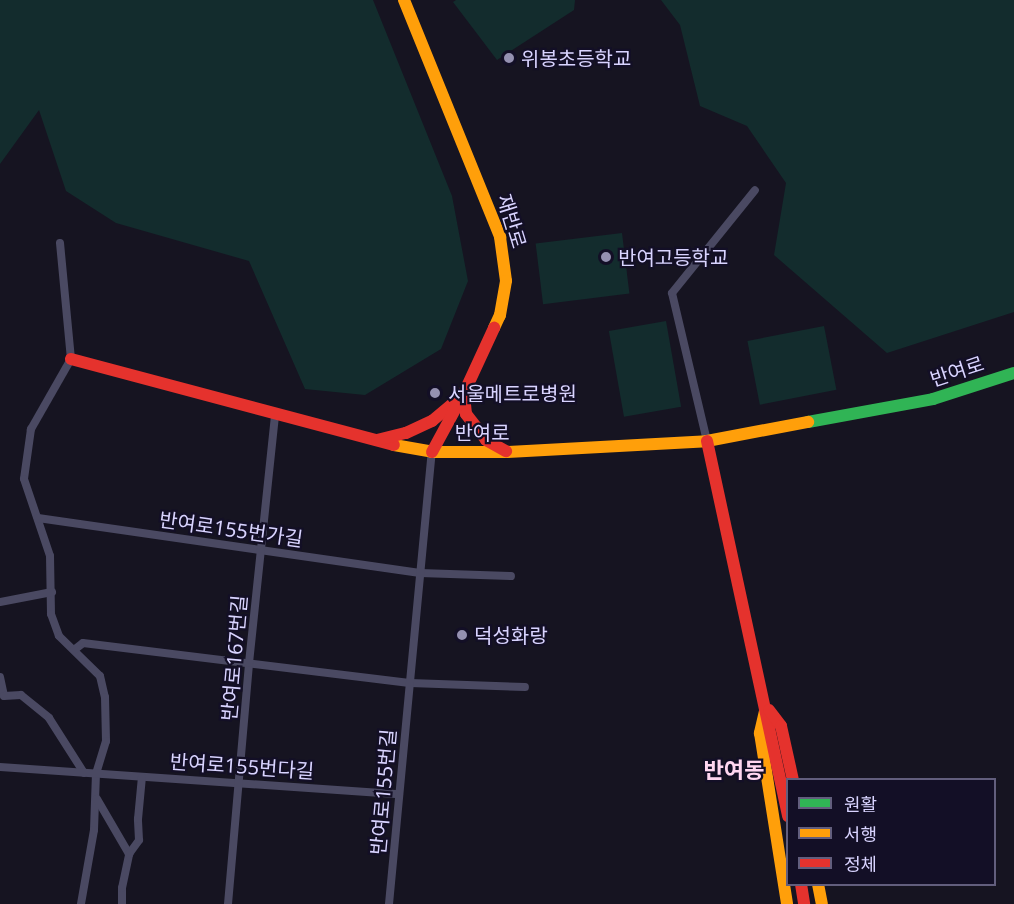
<!DOCTYPE html>
<html>
<head>
<meta charset="utf-8">
<style>
  body { margin:0 }
  #map { position:relative; width:1014px; height:904px; overflow:hidden; background:#161421; font-family:"Noto Sans","Noto Sans KR",sans-serif }
  div>[style] { position:absolute }
  .green>* { inset:0; background:#132c2d; transform-origin:0 0 }
  .street>* { height:8px; margin:-4px; padding:0 4px; transform-origin:4px; border-radius:4px; background:#4a4962 }
  .fast>* { height:12px; margin:-6px; padding:0 6px; transform-origin:6px; border-radius:6px; background:#30b455 }
  .slow>* { height:12px; margin:-6px; padding:0 6px; transform-origin:6px; border-radius:6px; background:#ff9f0a }
  .jam>* { height:12px; margin:-6px; padding:0 6px; transform-origin:6px; border-radius:6px; background:#e5322d }
  .dots>* { width:16px; height:16px; translate:-50% -50%; box-sizing:border-box; border:3px solid #130f26; border-radius:50% }
  span { translate:-50% -50%; white-space:nowrap; text-align:center; line-height:1.15; -webkit-text-stroke:4.5px #130f26; paint-order:stroke }
  .poi-label { font-size:20px; color:#d9d4ff }
  .left { translate:0 -50%; text-align:left }
  .street-label { font-size:20px; color:#d9d4ff }
  .quarter-label { font-size:22px; color:#ffd6f0; font-weight:700 }
  .legend { position:absolute; left:786px; top:778px; width:210px; height:108px; box-sizing:border-box; background:#130f26; border:2px solid #625e7d; margin:0; padding:8px 10px; list-style:none; font-size:18px; color:#d9d4ff }
  .legend li { display:flex; align-items:center; gap:12px; height:30px }
  .legend b { width:30px; border:2px solid #625e7d }
</style>
</head>
<body>
<div id="map">
  <div class="green">
    <i style="clip-path:polygon(0 0,373px 0,452px 196px,468px 281px,441px 349px,365px 395px,305px 389px,249px 261px,116px 223px,66px 191px,39px 110px,0 164px)"></i>
    <i style="clip-path:polygon(456px 0,575px 0,574px 10px,497px 60px,453px 2px)"></i>
    <i style="clip-path:polygon(661px 0,1014px 0,1014px 312px,887px 353px,774px 255px,786px 183px,747px 126px,700px 106px,680px 25px)"></i>
    <i style="left:622px;top:233px;width:61px;height:87px;rotate:83deg"></i>
    <i style="left:666px;top:321px;width:87px;height:58px;rotate:80deg"></i>
    <i style="left:824px;top:326px;width:65px;height:78px;rotate:79deg"></i>
  </div>
  <div class="street">
    <i style="left:60px;top:243px;width:117px;rotate:84.6deg"></i>
    <i style="left:71px;top:359px;width:81px;rotate:119.7deg"></i>
    <i style="left:31px;top:429px;width:50px;rotate:98deg"></i>
    <i style="left:24px;top:479px;width:81px;rotate:71.3deg"></i>
    <i style="left:50px;top:556px;width:58px;rotate:89deg"></i>
    <i style="left:51px;top:614px;width:23px;rotate:70deg"></i>
    <i style="left:59px;top:636px;width:57px;rotate:44.3deg"></i>
    <i style="left:100px;top:676px;width:22px;rotate:77deg"></i>
    <i style="left:105px;top:697px;width:44px;rotate:88.7deg"></i>
    <i style="left:106px;top:741px;width:34px;rotate:107deg"></i>
    <i style="left:96px;top:773px;width:57px;rotate:92deg"></i>
    <i style="left:94px;top:830px;width:75px;rotate:100deg"></i>
    <i style="left:707px;top:441px;width:152px;rotate:-103.3deg"></i>
    <i style="left:672px;top:293px;width:132px;rotate:-51.1deg"></i>
    <i style="left:38px;top:518px;width:386px;rotate:8.2deg"></i>
    <i style="left:420px;top:573px;width:91px;rotate:1.9deg"></i>
    <i style="left:0;top:602px;width:53px;rotate:-10.9deg"></i>
    <i style="left:74px;top:650px;width:11px;rotate:-38deg"></i>
    <i style="left:83px;top:643px;width:329px;rotate:7deg"></i>
    <i style="left:410px;top:683px;width:115px;rotate:2deg"></i>
    <i style="left:0;top:677px;width:19px;rotate:78deg"></i>
    <i style="left:4px;top:696px;width:17px;rotate:-3deg"></i>
    <i style="left:21px;top:695px;width:36px;rotate:39deg"></i>
    <i style="left:49px;top:718px;width:65px;rotate:57.5deg"></i>
    <i style="left:0;top:767px;width:400px;rotate:3.9deg"></i>
    <i style="left:97px;top:799px;width:64px;rotate:59.8deg"></i>
    <i style="left:122px;top:904px;width:16px;rotate:-90deg"></i>
    <i style="left:122px;top:888px;width:35px;rotate:-78deg"></i>
    <i style="left:129px;top:854px;width:17px;rotate:-54deg"></i>
    <i style="left:139px;top:840px;width:21px;rotate:-93deg"></i>
    <i style="left:138px;top:819px;width:42px;rotate:-84.6deg"></i>
    <i style="left:228px;top:904px;width:242px;rotate:-85deg"></i>
    <i style="left:249px;top:663px;width:249px;rotate:-84deg"></i>
    <i style="left:389px;top:904px;width:454px;rotate:-84.6deg"></i>
  </div>
  <div class="fast">
    <i style="left:808px;top:422px;width:127px;rotate:-10.4deg"></i>
    <i style="left:933px;top:399px;width:85px;rotate:-17.8deg"></i>
  </div>
  <div class="slow">
    <i style="left:404px;top:0;width:256px;rotate:67.9deg"></i>
    <i style="left:500px;top:237px;width:44px;rotate:82.2deg"></i>
    <i style="left:506px;top:281px;width:35px;rotate:100deg"></i>
    <i style="left:500px;top:315px;width:14px;rotate:115deg"></i>
    <i style="left:394px;top:445px;width:39px;rotate:10deg"></i>
    <i style="left:432px;top:452px;width:75px"></i>
    <i style="left:507px;top:452px;width:200px;rotate:-3.1deg"></i>
    <i style="left:707px;top:441px;width:103px;rotate:-10.7deg"></i>
    <i style="left:765px;top:711px;width:23px;rotate:103deg"></i>
    <i style="left:760px;top:733px;width:173px;rotate:81deg"></i>
    <i style="left:818px;top:884px;width:20px;rotate:79deg"></i>
  </div>
  <div class="jam">
    <i style="left:71px;top:359px;width:334px;rotate:14.9deg"></i>
    <i style="left:464px;top:395px;width:19px;rotate:84deg"></i>
    <i style="left:466px;top:414px;width:33px;rotate:52deg"></i>
    <i style="left:486px;top:440px;width:23px;rotate:29deg"></i>
    <i style="left:377px;top:440px;width:30px;rotate:-14deg"></i>
    <i style="left:406px;top:433px;width:29px;rotate:-25deg"></i>
    <i style="left:432px;top:421px;width:35px;rotate:-40deg"></i>
    <i style="left:707px;top:441px;width:384px;rotate:77.8deg"></i>
    <i style="left:432px;top:452px;width:67px;rotate:-61.5deg"></i>
    <i style="left:464px;top:393px;width:72px;rotate:-65.2deg"></i>
    <i style="left:769px;top:710px;width:20px;rotate:53deg"></i>
    <i style="left:781px;top:726px;width:55px;rotate:77.5deg"></i>
    <i style="left:801px;top:884px;width:20px;rotate:81deg"></i>
  </div>
  <div class="dots">
    <i style="left:509px;top:58px;background:#9591b1"></i>
    <i style="left:606px;top:257px;background:#9591b1"></i>
    <i style="left:435px;top:393px;background:#9591b1"></i>
    <i style="left:462px;top:635px;background:#9591b1"></i>
  </div>
  <div class="poi-label">
    <span class="left" style="left:521px;top:58px">위봉초등학교</span>
    <span class="left" style="left:618px;top:257px">반여고등학교</span>
    <span class="left" style="left:448px;top:393px">서울메트로병원</span>
    <span class="left" style="left:474px;top:635px">덕성화랑</span>
  </div>
  <div class="street-label">
    <span style="left:512px;top:221px;rotate:73deg">재반로</span>
    <span style="left:957px;top:371px;rotate:-18deg">반여로</span>
    <span style="left:482px;top:432px">반여로</span>
    <span style="left:231px;top:529px;rotate:8deg">반여로155번가길</span>
    <span style="left:234px;top:658px;rotate:-85deg">반여로167번길</span>
    <span style="left:242px;top:766px;rotate:4deg">반여로155번다길</span>
    <span style="left:383px;top:792px;rotate:-85deg">반여로155번길</span>
  </div>
  <div class="quarter-label">
    <span style="left:734px;top:770px">반여동</span>
  </div>
  <ul class="legend">
  <li><b style="height:8px;background:#30b455"></b>원활</li>
  <li><b style="height:8px;background:#ff9f0a"></b>서행</li>
  <li><b style="height:8px;background:#e5322d"></b>정체</li>
  </ul>
</div>
</body>
</html>
